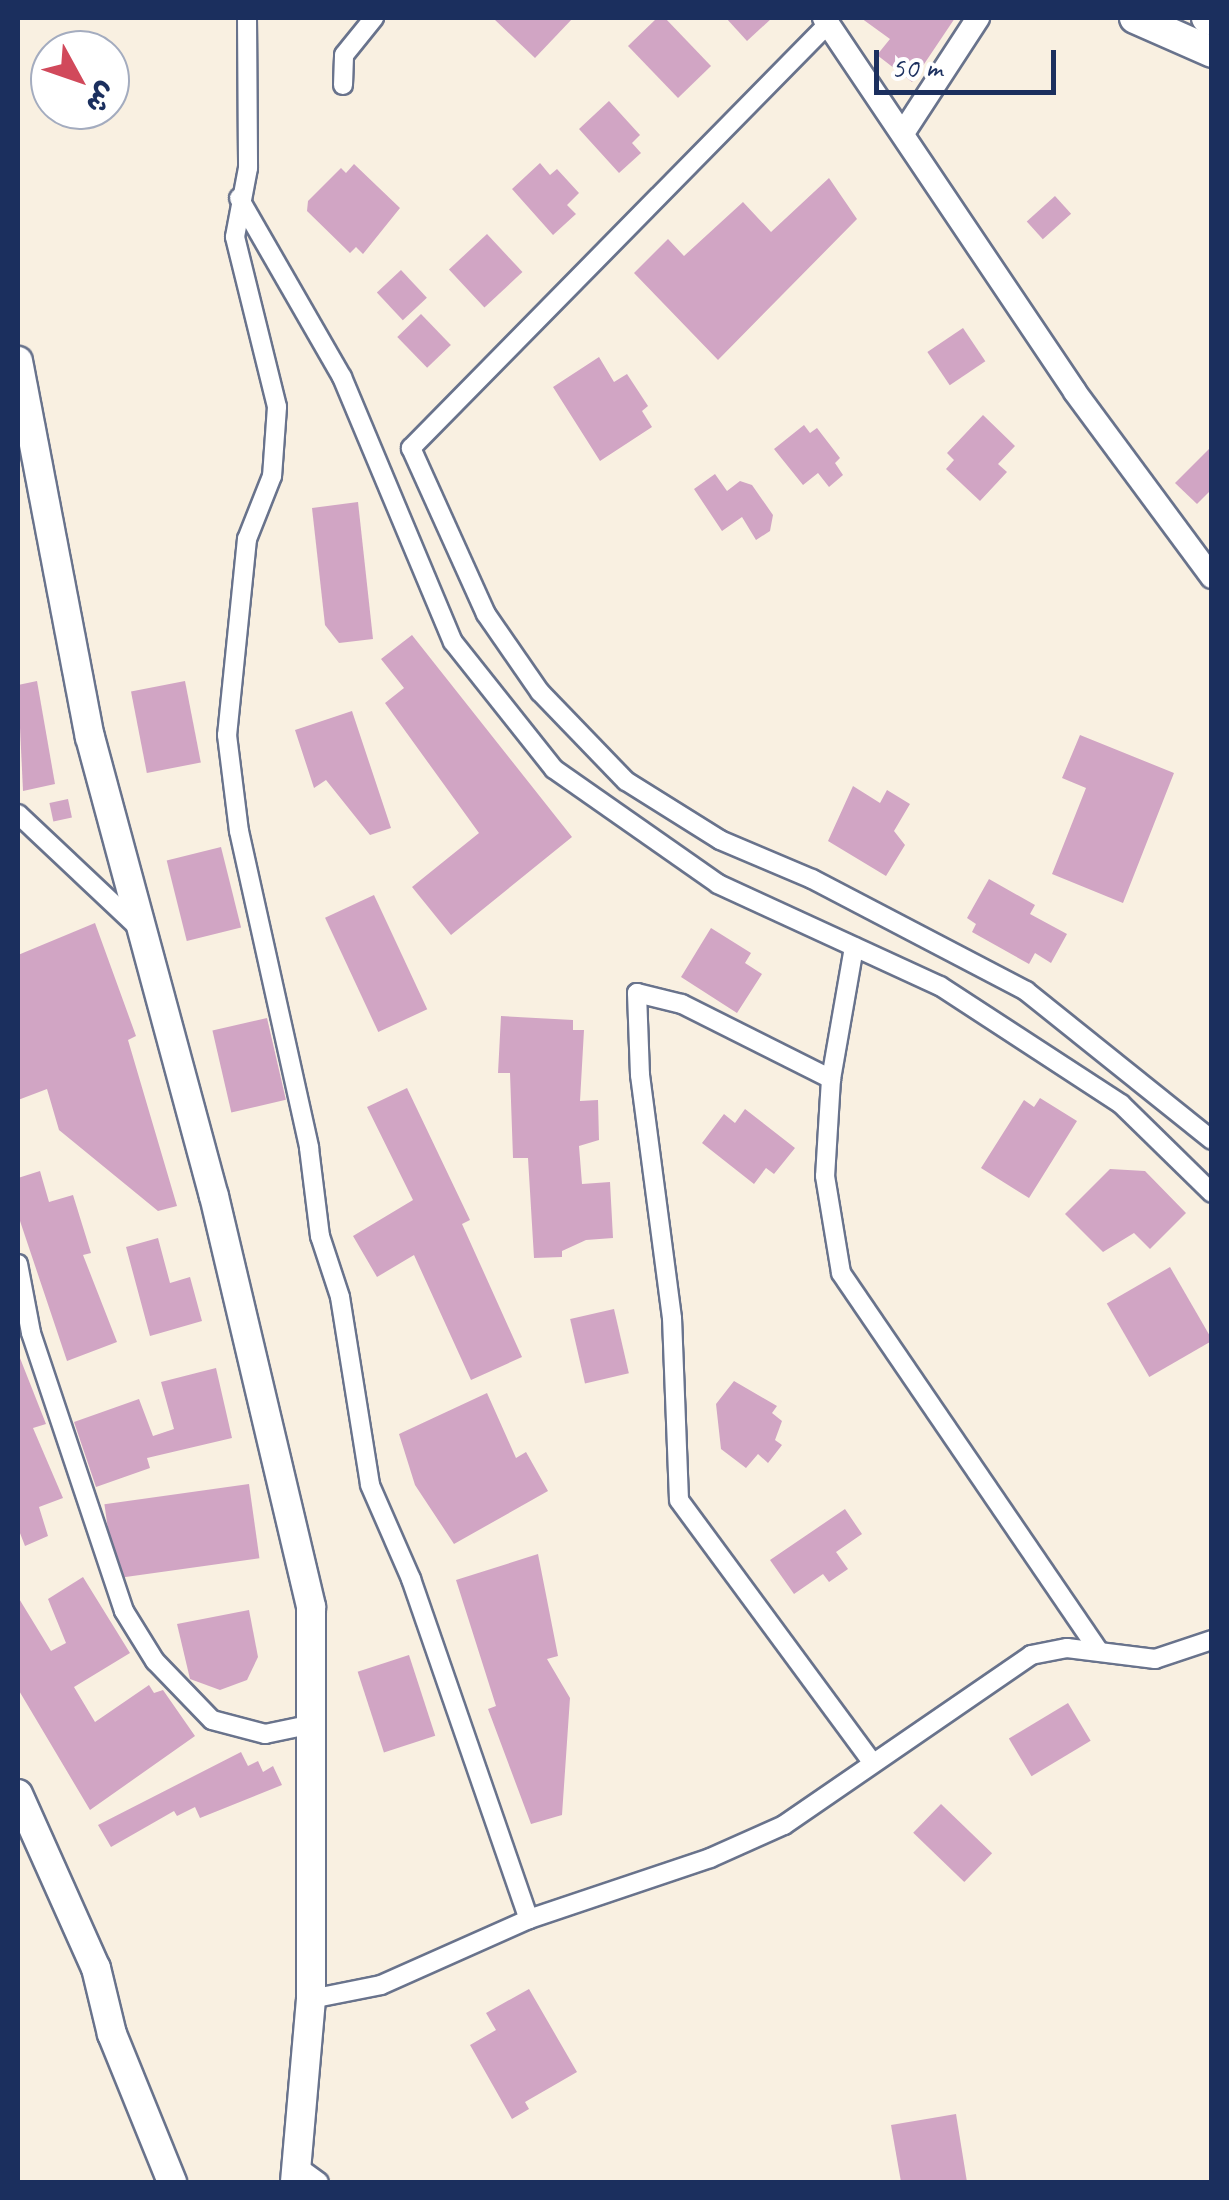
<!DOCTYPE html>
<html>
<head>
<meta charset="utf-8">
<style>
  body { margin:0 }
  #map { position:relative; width:1229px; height:2200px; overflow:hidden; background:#f9f0e1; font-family:Caveat,"Playpen Sans Arabic",sans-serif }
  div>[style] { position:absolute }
  .building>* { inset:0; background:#d1a5c4; transform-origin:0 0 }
  .roads { filter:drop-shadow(2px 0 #69738c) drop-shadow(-2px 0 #69738c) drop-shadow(0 2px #69738c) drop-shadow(0 -2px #69738c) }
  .minor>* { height:18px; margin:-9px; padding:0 9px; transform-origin:9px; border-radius:9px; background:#fff }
  .tertiary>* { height:22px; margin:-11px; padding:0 11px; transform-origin:11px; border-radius:11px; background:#fff }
  .secondary>* { height:28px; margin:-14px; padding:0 14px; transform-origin:14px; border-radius:14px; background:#fff }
  .primary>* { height:30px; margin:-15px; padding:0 15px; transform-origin:15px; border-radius:15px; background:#fff }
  span { translate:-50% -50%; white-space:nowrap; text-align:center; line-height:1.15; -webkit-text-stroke:8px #fff; paint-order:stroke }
  .frame { position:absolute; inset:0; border:20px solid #1b2f5e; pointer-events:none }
  .north { position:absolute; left:30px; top:30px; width:100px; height:100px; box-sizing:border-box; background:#fff; border:2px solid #a4acbf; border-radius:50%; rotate:130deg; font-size:28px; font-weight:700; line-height:40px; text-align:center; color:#1b2f5e }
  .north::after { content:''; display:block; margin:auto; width:35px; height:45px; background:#d1495b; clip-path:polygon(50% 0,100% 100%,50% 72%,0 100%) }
  .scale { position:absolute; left:874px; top:50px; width:182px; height:45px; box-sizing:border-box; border:5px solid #1b2f5e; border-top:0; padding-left:12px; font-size:30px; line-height:35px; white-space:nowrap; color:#1b2f5e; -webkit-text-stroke:8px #fff; paint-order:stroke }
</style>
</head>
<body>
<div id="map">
  <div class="building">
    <i style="clip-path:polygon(493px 18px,573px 18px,535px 58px)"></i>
    <i style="clip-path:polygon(657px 18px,665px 18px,711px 66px,678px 98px,628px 46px)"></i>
    <i style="clip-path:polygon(726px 18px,772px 18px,747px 41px)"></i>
    <i style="clip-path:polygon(861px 18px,955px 18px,912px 82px,877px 55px,890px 39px)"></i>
    <i style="clip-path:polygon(609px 101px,640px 135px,632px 143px,641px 153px,619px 173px,579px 129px)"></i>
    <i style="clip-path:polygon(540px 163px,550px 175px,557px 169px,579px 193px,567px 205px,576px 214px,553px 235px,512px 189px)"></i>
    <i style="clip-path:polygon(354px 164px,400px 208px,363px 254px,356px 247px,350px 253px,307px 211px,308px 201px,341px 168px,346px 173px)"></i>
    <i style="clip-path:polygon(829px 178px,857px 219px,718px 360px,634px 273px,668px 239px,684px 256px,743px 202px,771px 232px)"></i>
    <i style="left:1055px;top:196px;width:24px;height:38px;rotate:48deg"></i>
    <i style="left:487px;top:234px;width:52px;height:52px;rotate:47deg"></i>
    <i style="left:401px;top:270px;width:38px;height:33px;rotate:47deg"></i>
    <i style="left:421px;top:314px;width:43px;height:33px;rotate:46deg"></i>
    <i style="left:963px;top:328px;width:40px;height:43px;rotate:56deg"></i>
    <i style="clip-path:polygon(599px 357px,614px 382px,627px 374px,648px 406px,642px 411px,652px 427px,600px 461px,553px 387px)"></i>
    <i style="clip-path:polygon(983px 415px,1015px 446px,998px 464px,1007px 472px,980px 501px,946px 469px,954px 460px,947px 453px)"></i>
    <i style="clip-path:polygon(804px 425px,810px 433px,817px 428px,840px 458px,835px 463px,843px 475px,829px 487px,818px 473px,803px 485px,774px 449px)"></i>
    <i style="clip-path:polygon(1212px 446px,1212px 489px,1197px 504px,1175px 483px)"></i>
    <i style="clip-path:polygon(715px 474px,727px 491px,740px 481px,752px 485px,773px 515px,770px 531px,756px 540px,742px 517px,722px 531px,694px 489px)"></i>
    <i style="clip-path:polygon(358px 502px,373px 639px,339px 643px,325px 625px,312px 508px)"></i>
    <i style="clip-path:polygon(412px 635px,572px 837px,451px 935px,412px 887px,479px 833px,385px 703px,404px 688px,381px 659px)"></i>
    <i style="clip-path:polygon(37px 681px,55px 784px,23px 791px,18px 685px)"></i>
    <i style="left:185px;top:681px;width:83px;height:55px;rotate:79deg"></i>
    <i style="clip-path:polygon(352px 711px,391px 828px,370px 835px,326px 780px,314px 788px,295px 730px)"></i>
    <i style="clip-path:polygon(1080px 735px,1174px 773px,1123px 903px,1052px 874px,1086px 788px,1062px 778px)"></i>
    <i style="clip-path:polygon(853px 786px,880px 803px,887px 790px,910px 804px,894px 831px,905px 845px,886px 876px,828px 841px)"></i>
    <i style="left:68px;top:799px;width:19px;height:19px;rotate:78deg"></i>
    <i style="left:221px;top:847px;width:83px;height:56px;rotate:76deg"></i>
    <i style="clip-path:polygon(989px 879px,1035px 905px,1030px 914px,1067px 934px,1051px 963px,1035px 953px,1029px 964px,972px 932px,976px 924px,967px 918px)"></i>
    <i style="left:374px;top:895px;width:126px;height:54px;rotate:65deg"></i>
    <i style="clip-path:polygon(95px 923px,136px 1036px,128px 1040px,177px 1206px,158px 1211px,59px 1130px,47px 1089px,18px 1100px,18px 955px)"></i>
    <i style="clip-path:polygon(711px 928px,751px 953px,745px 963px,762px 974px,737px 1013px,681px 977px)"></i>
    <i style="clip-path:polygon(501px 1016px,573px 1020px,573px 1030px,584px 1030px,580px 1101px,598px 1100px,599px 1140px,579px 1146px,582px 1184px,610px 1182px,613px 1238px,586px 1240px,562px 1251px,562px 1257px,534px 1258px,528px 1158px,513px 1158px,510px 1073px,498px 1073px)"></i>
    <i style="left:267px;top:1018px;width:84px;height:56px;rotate:77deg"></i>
    <i style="clip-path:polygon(407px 1088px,470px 1220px,462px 1224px,522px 1357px,471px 1380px,414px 1255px,377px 1277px,353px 1236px,413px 1200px,367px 1107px)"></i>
    <i style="clip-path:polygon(1040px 1098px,1077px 1121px,1029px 1198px,981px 1168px,1024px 1100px,1034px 1107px)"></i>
    <i style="clip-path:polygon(745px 1109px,795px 1148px,774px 1174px,766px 1168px,754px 1184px,702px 1143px,724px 1114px,735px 1123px)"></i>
    <i style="clip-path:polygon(1110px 1169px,1145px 1171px,1186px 1213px,1150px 1249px,1134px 1233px,1103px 1252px,1065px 1214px)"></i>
    <i style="clip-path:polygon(40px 1171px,49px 1202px,73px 1195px,91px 1253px,83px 1255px,117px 1342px,67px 1361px,18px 1215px,18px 1178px)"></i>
    <i style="clip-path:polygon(158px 1238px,170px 1283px,190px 1277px,202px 1321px,150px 1336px,126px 1247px)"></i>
    <i style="left:1170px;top:1267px;width:85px;height:73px;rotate:60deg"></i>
    <i style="left:614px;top:1309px;width:66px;height:45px;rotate:77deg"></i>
    <i style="clip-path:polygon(18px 1353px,46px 1424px,33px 1428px,63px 1498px,39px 1507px,48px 1536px,25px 1546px,18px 1528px)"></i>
    <i style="clip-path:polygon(216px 1368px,232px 1438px,147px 1458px,150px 1468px,96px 1487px,74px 1422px,139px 1399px,153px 1436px,174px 1429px,161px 1382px)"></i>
    <i style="clip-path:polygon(734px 1381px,777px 1406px,772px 1413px,782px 1421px,775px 1440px,782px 1445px,768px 1463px,758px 1454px,746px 1468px,721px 1449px,716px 1404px)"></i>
    <i style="clip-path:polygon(487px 1393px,516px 1458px,526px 1452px,548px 1491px,454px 1544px,415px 1485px,399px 1434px)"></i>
    <i style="left:249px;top:1484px;width:75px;height:146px;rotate:82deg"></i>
    <i style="clip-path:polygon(845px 1509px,862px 1534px,836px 1552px,848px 1569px,829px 1582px,823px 1574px,794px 1594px,770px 1560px)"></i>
    <i style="clip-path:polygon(538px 1554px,558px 1656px,547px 1659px,570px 1698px,562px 1815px,531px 1824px,488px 1709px,496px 1706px,456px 1580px)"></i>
    <i style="clip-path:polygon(83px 1577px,130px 1653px,74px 1687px,95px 1722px,149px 1685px,154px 1693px,163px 1690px,195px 1736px,90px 1810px,18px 1689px,18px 1597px,51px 1651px,66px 1643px,48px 1599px)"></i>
    <i style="clip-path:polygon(249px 1610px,258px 1657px,247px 1680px,220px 1690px,190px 1679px,177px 1624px)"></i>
    <i style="left:409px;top:1655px;width:85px;height:54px;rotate:72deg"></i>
    <i style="left:1068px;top:1703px;width:44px;height:69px;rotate:59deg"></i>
    <i style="clip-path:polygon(241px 1752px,248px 1766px,258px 1761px,263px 1772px,273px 1766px,282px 1785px,200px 1818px,195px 1807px,177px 1816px,174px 1811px,111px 1847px,98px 1825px)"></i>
    <i style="left:941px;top:1804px;width:71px;height:40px;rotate:44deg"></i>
    <i style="clip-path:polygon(529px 1989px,577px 2072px,525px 2102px,529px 2109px,512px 2119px,470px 2045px,496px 2030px,486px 2013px)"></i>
    <i style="clip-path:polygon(956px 2114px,967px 2182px,901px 2182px,891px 2125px)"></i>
  </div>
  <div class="roads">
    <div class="minor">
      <i style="left:247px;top:18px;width:150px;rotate:89.6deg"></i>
      <i style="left:248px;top:168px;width:70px;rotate:100.7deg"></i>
      <i style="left:235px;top:237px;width:175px;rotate:76.1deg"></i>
      <i style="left:277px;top:407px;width:69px;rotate:94.1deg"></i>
      <i style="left:272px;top:476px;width:68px;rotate:111.6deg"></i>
      <i style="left:247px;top:539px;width:197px;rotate:95.8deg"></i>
      <i style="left:227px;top:735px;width:97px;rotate:82.9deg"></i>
      <i style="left:239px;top:831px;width:325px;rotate:77.5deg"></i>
      <i style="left:309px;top:1148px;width:89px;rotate:82.9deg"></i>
      <i style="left:320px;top:1236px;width:64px;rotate:71.8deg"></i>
      <i style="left:340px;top:1297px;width:190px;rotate:80.9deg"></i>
      <i style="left:370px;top:1485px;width:103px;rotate:66.4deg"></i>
      <i style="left:411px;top:1579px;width:360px;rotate:70.9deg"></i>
      <i style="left:828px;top:24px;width:595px;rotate:134.52deg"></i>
      <i style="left:411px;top:448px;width:182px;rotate:65.7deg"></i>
      <i style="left:486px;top:614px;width:95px;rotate:55.3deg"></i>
      <i style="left:540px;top:692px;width:124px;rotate:46deg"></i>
      <i style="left:626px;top:781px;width:111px;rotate:32.1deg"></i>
      <i style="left:720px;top:840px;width:100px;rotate:23deg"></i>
      <i style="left:812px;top:879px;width:242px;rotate:27.6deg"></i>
      <i style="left:1026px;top:991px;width:238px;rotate:38.7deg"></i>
      <i style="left:343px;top:85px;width:30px;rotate:-88deg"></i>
      <i style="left:344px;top:55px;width:48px;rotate:-51deg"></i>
      <i style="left:239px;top:198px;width:207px;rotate:60.1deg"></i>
      <i style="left:342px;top:377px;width:287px;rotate:67.3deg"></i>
      <i style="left:453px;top:642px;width:162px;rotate:51.5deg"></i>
      <i style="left:554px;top:769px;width:200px;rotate:35deg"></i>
      <i style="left:718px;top:884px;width:244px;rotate:24.7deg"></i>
      <i style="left:940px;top:986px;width:216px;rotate:33.1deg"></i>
      <i style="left:1121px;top:1104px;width:127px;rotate:44.4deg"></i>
      <i style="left:18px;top:814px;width:165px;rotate:43.3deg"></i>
      <i style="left:831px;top:1079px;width:134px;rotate:-80.1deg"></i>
      <i style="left:18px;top:1264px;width:70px;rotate:79.3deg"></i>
      <i style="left:31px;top:1333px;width:293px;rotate:71.5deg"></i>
      <i style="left:124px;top:1611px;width:59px;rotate:58.2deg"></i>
      <i style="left:155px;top:1661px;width:82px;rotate:46deg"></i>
      <i style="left:212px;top:1720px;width:55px;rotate:14.8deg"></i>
      <i style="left:265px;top:1734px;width:44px;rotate:-11.8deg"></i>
      <i style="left:872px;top:1762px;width:325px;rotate:-126.4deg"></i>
      <i style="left:679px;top:1500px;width:182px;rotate:-92.2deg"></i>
      <i style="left:672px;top:1318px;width:245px;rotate:-97.5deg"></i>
      <i style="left:640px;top:1075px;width:82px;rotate:-92.1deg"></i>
      <i style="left:637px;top:993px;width:46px;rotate:13.7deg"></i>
      <i style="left:682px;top:1004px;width:167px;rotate:26.7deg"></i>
      <i style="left:831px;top:1079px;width:97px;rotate:93.5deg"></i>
      <i style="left:825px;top:1176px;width:98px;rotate:80.6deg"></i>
      <i style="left:841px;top:1273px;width:456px;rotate:55.7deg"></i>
      <i style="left:311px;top:1999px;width:71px;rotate:-11.3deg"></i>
      <i style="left:381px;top:1985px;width:162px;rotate:-24deg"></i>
      <i style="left:529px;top:1919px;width:191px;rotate:-18.6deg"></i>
      <i style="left:710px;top:1858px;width:81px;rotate:-24deg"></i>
      <i style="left:784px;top:1825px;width:300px;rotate:-34.5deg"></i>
      <i style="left:1031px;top:1655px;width:37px;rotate:-11deg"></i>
      <i style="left:1067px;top:1648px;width:89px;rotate:7.1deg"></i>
      <i style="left:1155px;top:1659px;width:60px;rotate:-18.4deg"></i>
      <i style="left:297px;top:2166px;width:27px;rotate:36deg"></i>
    </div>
    <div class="tertiary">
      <i style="left:824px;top:18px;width:450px;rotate:56.1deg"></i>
      <i style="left:1075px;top:392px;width:230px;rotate:53.5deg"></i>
      <i style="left:905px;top:130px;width:134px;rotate:-56.9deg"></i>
    </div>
    <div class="secondary">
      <i style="left:18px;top:361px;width:383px;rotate:79.2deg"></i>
      <i style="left:90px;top:737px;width:475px;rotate:74.9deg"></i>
      <i style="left:214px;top:1196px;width:422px;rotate:76.7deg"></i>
      <i style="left:311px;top:1607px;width:392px;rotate:90deg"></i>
      <i style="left:311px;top:1999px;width:184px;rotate:95deg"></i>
      <i style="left:18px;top:1794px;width:191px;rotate:65.9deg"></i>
      <i style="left:96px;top:1968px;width:68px;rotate:76.4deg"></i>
      <i style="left:112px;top:2034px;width:160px;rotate:67.9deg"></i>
    </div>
    <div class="primary">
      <i style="left:1135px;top:18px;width:84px;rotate:23.8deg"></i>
      <i style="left:1207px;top:18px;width:5px;rotate:22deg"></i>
    </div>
  </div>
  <div class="frame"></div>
  <div class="north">ش</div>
  <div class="scale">50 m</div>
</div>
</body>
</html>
